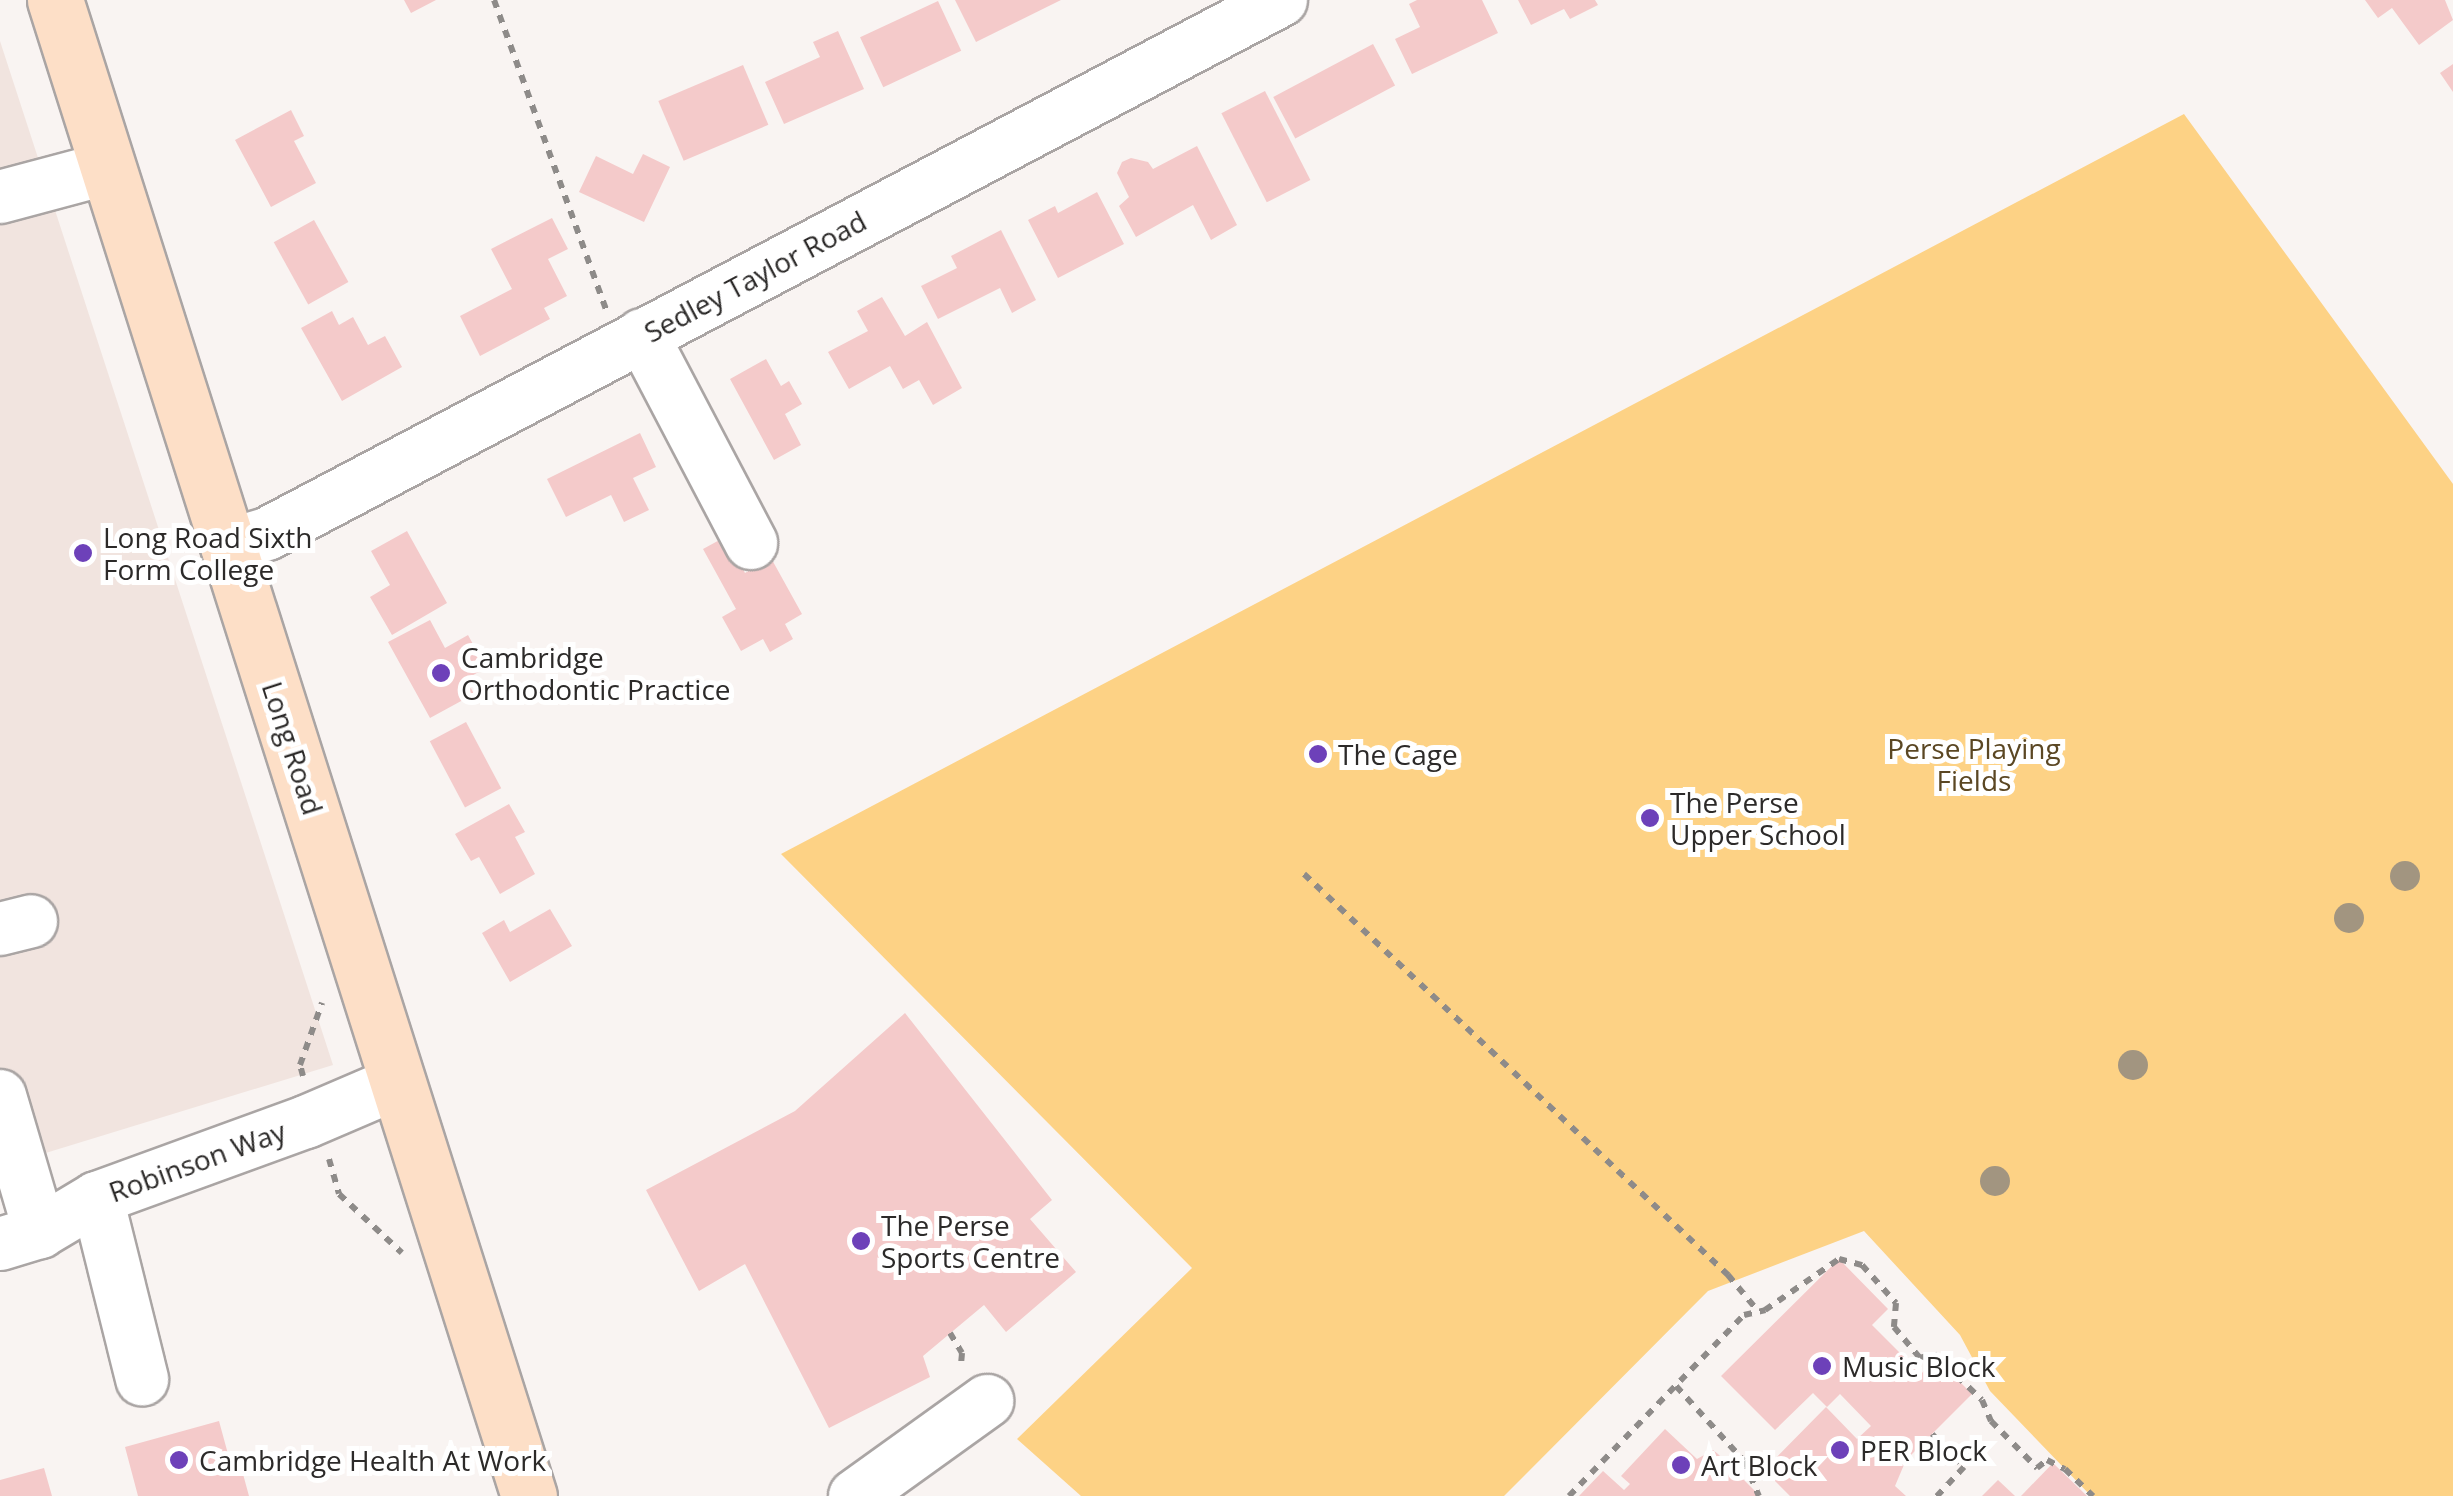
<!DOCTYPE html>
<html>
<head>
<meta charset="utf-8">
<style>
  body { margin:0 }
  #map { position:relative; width:2453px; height:1496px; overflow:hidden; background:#f9f4f2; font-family:"Open Sans",sans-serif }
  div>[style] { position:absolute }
  .built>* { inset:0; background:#f1e4df }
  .green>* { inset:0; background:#fdd285 }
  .building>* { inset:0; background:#f4caca; transform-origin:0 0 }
  .path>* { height:6px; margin-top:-3px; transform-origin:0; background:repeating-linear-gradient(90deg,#8e8b89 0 8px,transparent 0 16px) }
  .roads { filter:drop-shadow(2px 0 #aaa5a4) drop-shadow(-2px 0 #aaa5a4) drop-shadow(0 2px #aaa5a4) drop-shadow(0 -2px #aaa5a4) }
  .minor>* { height:52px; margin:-26px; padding:0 26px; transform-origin:26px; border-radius:26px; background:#fff }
  .major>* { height:55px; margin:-27.5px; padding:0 27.5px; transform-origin:27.5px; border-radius:27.5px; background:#fddfc7 }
  .trees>* { width:30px; height:30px; margin:-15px; border-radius:50%; background:#a29580 }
  .dots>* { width:28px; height:28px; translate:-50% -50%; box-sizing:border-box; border:5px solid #fff; border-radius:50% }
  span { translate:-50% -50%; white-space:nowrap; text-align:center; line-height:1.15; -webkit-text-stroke:10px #fff; paint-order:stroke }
  .street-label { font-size:28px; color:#2c2a29 }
  .poi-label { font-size:28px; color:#2c2a29 }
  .left { translate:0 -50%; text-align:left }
  .park-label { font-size:28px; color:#5b4723 }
</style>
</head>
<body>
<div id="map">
  <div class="built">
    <i style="clip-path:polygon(0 41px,333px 1065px,0 1167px)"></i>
  </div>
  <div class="green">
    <i style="clip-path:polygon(2184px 114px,2453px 484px,2453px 1496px,2091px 1496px,1990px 1391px,1960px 1335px,1864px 1231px,1708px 1291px,1504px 1496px,1081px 1496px,1017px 1439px,1192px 1268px,781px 854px)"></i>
  </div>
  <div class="building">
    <i style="clip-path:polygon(404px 0,436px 0,411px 13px)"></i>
    <i style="clip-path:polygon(955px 0,1061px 0,976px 42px)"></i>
    <i style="clip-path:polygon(1417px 0,1482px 0,1498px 33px,1412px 74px,1395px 39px,1420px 27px,1409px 4px)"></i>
    <i style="clip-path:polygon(1518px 0,1595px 0,1598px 5px,1570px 19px,1564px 9px,1531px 25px)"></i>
    <i style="clip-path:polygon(2365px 0,2445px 0,2453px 20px,2419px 45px,2392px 8px,2378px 18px)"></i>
    <i style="left:938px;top:1px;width:55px;height:86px;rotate:65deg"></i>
    <i style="clip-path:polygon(838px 31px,864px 89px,784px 124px,765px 82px,820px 57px,813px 42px)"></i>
    <i style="left:1373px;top:44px;width:47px;height:113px;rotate:62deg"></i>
    <i style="clip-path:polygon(2453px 64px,2453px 92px,2440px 73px)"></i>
    <i style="left:743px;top:65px;width:65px;height:92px;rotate:67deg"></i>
    <i style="left:1265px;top:91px;width:100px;height:49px;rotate:63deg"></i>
    <i style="clip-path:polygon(291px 110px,304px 136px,294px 141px,316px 183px,271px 207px,235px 140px)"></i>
    <i style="clip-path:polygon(1197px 146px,1237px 225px,1211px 240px,1193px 205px,1136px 237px,1119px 206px,1129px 197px,1117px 173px,1122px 162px,1131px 158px,1148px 162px,1153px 169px)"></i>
    <i style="clip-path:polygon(643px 154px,670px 167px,644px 222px,579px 192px,596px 156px,633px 174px)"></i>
    <i style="clip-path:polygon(1097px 192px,1124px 244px,1058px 278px,1028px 220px,1055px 206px,1058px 213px)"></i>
    <i style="clip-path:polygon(552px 218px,568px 249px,548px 259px,567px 296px,544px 308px,550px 319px,480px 356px,460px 316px,512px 289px,491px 249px)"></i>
    <i style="left:314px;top:220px;width:71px;height:46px;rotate:61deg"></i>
    <i style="clip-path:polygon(1001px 230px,1036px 300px,1012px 313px,1000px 288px,938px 319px,921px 286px,957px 268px,951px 256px)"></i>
    <i style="clip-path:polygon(882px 297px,905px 336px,927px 322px,962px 388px,933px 405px,919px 380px,903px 389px,890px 366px,849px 389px,828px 352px,868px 331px,857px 311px)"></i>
    <i style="clip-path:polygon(332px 311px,339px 325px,353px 317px,368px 345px,385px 336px,402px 367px,342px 401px,301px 328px)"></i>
    <i style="clip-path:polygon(766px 359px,781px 386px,789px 381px,802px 404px,785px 414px,801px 445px,774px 460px,730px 379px)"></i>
    <i style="clip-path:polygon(640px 433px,656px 467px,633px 478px,649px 510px,624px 522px,611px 495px,566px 517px,547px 479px)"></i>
    <i style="clip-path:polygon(407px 531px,447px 603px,392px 635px,370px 597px,390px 585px,371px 551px)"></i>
    <i style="clip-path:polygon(725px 537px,745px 573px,771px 558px,802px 614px,785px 624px,793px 639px,770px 652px,763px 639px,741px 651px,722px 617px,736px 609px,703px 549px)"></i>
    <i style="clip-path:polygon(430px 620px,445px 648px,468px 635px,486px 668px,466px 679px,474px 694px,430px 718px,388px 642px)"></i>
    <i style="left:466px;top:722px;width:75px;height:41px;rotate:62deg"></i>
    <i style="clip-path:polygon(509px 804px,525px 832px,515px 837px,535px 874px,500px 894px,479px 857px,471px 861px,455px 834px)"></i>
    <i style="clip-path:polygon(550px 909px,572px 946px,510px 982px,482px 933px,504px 920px,510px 932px)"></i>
    <i style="clip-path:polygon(905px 1013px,1052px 1200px,1030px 1219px,1076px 1272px,1006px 1332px,984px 1305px,923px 1356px,930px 1377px,829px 1428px,745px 1264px,699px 1291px,646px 1190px,795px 1111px)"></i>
    <i style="clip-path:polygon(1839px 1259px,1888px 1309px,1872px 1325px,1921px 1374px,1936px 1358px,1972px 1394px,1906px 1460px,1895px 1486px,1906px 1496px,1790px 1496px,1764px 1470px,1826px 1407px,1857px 1439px,1871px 1426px,1840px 1394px,1827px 1407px,1813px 1393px,1775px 1430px,1721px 1376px)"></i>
    <i style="clip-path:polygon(219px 1421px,234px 1476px,243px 1474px,249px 1496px,138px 1496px,125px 1447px)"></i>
    <i style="clip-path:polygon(1665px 1429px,1697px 1459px,1713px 1450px,1718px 1454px,1760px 1496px,1579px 1496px,1603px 1471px,1624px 1490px,1630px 1484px,1621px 1476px)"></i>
    <i style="clip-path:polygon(2053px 1463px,2087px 1496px,2021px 1496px)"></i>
    <i style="clip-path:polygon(44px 1468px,52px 1496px,0 1496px,0 1480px)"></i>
    <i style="clip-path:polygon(1998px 1480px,2015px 1496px,1982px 1496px)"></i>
  </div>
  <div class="path">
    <i style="left:494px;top:0;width:329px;rotate:70.1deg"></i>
    <i style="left:1304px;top:874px;width:584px;rotate:43.4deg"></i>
    <i style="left:1728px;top:1275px;width:47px;rotate:50.2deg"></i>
    <i style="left:303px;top:1076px;width:11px;rotate:-105deg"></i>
    <i style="left:300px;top:1065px;width:66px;rotate:-70.5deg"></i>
    <i style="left:329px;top:1159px;width:36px;rotate:74deg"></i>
    <i style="left:339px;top:1194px;width:86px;rotate:43.1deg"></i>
    <i style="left:950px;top:1333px;width:23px;rotate:59deg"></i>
    <i style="left:962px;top:1353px;width:11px;rotate:95deg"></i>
    <i style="left:1676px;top:1386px;width:101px;rotate:47.8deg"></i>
    <i style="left:1744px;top:1461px;width:38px;rotate:67deg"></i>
    <i style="left:1932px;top:1434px;width:46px;rotate:45.9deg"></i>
    <i style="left:1964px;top:1467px;width:40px;rotate:133deg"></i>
    <i style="left:1569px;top:1496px;width:252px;rotate:-46deg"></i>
    <i style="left:1744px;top:1315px;width:22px;rotate:-13deg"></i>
    <i style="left:1765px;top:1310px;width:90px;rotate:-34.6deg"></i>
    <i style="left:1839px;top:1259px;width:24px;rotate:15deg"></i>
    <i style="left:1862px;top:1265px;width:51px;rotate:48.2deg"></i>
    <i style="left:1896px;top:1303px;width:24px;rotate:95deg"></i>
    <i style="left:1894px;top:1327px;width:40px;rotate:50deg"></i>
    <i style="left:1920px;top:1358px;width:15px;rotate:-16deg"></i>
    <i style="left:1934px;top:1354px;width:66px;rotate:43.8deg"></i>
    <i style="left:1982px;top:1400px;width:23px;rotate:67deg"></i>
    <i style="left:1991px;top:1421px;width:66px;rotate:45.6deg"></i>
    <i style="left:2037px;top:1468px;width:13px;rotate:-39deg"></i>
    <i style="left:2047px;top:1460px;width:20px;rotate:27deg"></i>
    <i style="left:2065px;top:1469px;width:39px;rotate:44deg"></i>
  </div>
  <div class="roads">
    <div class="minor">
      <i style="left:0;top:197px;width:112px;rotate:-15deg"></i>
      <i style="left:642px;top:335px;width:235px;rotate:62.3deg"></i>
      <i style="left:227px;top:546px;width:42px;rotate:-16.7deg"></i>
      <i style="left:267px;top:534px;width:1146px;rotate:-27.77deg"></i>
      <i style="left:0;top:929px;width:32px;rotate:-14deg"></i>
      <i style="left:0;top:1096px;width:142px;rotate:73.6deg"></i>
      <i style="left:97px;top:1198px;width:187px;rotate:76deg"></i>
      <i style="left:0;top:1244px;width:42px;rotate:-16.7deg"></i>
      <i style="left:40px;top:1232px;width:66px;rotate:-30.8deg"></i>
      <i style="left:97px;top:1198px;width:222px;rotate:-20deg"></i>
      <i style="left:306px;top:1122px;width:99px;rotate:-23.2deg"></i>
      <i style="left:855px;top:1496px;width:163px;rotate:-35.7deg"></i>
    </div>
    <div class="major">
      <i style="left:55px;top:0;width:1569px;rotate:72.42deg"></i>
    </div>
  </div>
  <div class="trees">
    <i style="left:2405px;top:876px"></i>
    <i style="left:2349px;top:918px"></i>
    <i style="left:2133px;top:1065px"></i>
    <i style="left:1995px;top:1181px"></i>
  </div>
  <div class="dots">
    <i style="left:83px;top:553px;background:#6d41b9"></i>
    <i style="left:441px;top:673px;background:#6d41b9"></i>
    <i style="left:1318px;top:754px;background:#6d41b9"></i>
    <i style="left:1650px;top:818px;background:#6d41b9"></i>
    <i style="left:861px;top:1241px;background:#6d41b9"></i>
    <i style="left:1822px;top:1366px;background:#6d41b9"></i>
    <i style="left:1840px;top:1450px;background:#6d41b9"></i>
    <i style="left:179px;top:1460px;background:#6d41b9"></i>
    <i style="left:1681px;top:1465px;background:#6d41b9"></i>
  </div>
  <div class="street-label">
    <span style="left:755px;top:276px;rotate:-28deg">Sedley Taylor Road</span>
    <span style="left:293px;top:748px;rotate:72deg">Long Road</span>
    <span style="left:197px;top:1161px;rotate:-20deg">Robinson Way</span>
  </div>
  <div class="poi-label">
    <span class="left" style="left:103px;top:553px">Long Road Sixth<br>Form College</span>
    <span class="left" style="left:461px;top:673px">Cambridge<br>Orthodontic Practice</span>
    <span class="left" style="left:1338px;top:754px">The Cage</span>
    <span class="left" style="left:1670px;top:818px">The Perse<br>Upper School</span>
    <span class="left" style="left:881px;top:1241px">The Perse<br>Sports Centre</span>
    <span class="left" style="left:1842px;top:1366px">Music Block</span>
    <span class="left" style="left:1860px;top:1450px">PER Block</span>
    <span class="left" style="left:199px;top:1460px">Cambridge Health At Work</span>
    <span class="left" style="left:1701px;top:1465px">Art Block</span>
  </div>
  <div class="park-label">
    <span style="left:1974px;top:764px">Perse Playing<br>Fields</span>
  </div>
</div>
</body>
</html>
